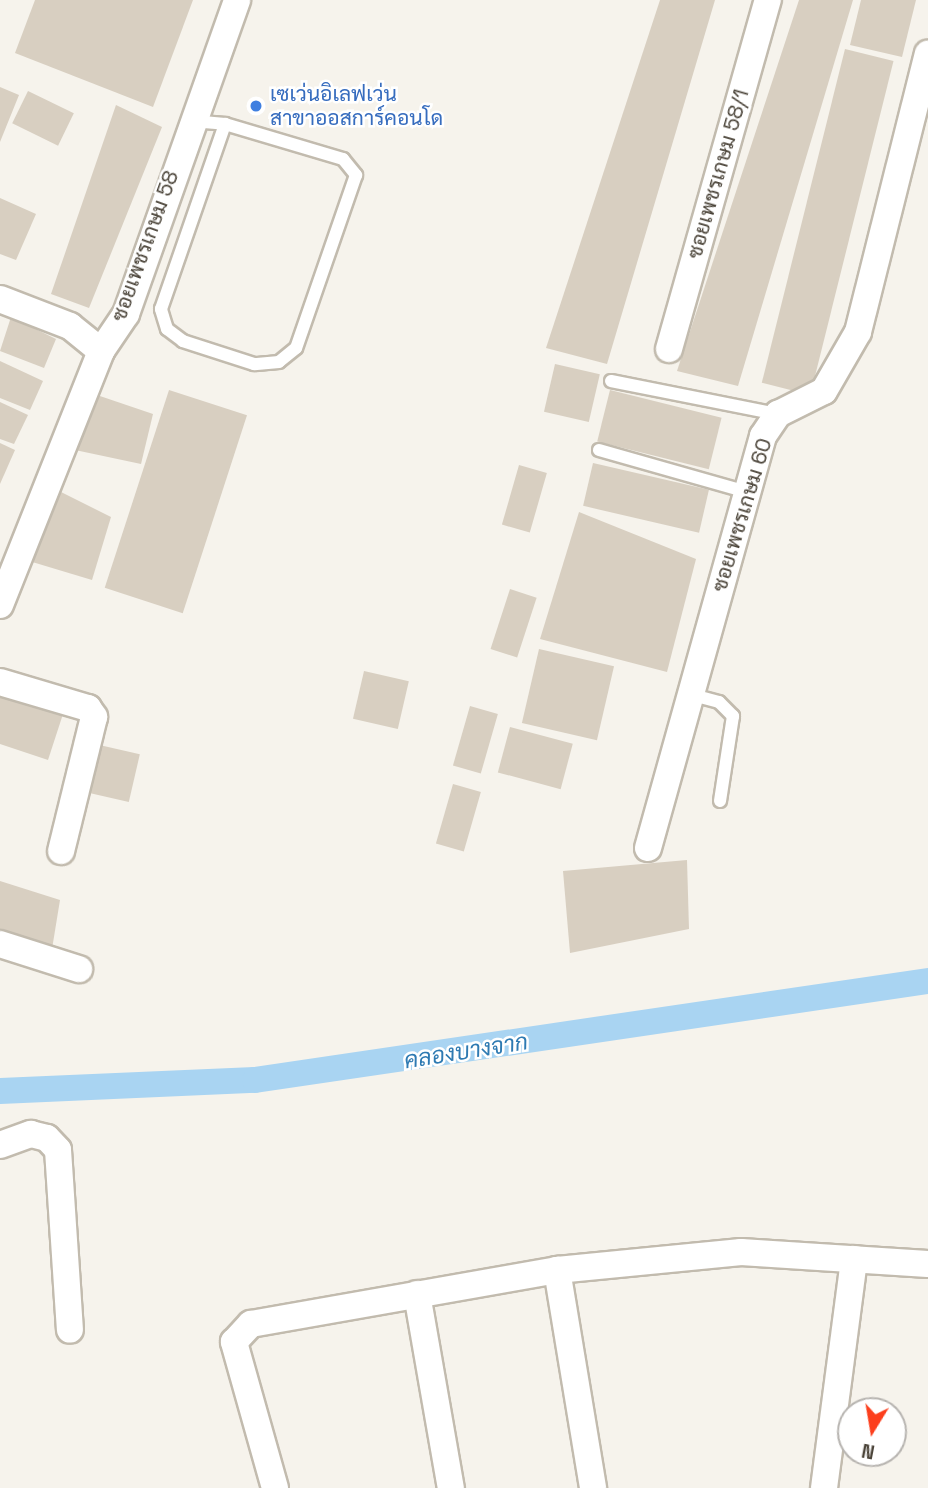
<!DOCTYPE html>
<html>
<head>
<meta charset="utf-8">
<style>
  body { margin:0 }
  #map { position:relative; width:928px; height:1488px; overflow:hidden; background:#f6f3ec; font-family:"Space Grotesk",Sarabun,sans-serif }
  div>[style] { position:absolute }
  .canal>* { height:26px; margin:-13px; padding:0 13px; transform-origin:13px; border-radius:13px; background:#a9d4f2 }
  .building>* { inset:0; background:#d8cfc1; transform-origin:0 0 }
  .roads { filter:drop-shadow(2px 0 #c2bbae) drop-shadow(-2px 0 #c2bbae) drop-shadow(0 2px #c2bbae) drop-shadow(0 -2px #c2bbae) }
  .lane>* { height:12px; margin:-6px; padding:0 6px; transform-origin:6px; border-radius:6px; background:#fff }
  .street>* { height:26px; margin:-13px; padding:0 13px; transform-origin:13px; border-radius:13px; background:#fff }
  .dots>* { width:19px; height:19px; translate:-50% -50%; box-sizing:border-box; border:4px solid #fff; border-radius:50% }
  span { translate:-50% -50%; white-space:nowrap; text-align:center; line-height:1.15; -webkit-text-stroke:5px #fff; paint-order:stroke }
  .shop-label { font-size:21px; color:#366cbe }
  .left { translate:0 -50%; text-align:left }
  .street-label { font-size:21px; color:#4b4439 }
  .water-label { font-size:23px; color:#2e7ab2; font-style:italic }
  .north { position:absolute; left:837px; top:1397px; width:70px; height:70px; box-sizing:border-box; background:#fff; border:2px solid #b7b4b0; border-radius:50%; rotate:191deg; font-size:19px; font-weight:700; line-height:28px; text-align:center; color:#4b4439 }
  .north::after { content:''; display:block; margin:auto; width:24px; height:32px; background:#fc3f1d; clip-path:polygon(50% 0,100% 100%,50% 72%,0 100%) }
</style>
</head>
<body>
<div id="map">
  <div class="canal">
    <i style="left:0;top:1091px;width:255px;rotate:-2.5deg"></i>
    <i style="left:255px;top:1080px;width:680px;rotate:-8.37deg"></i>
  </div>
  <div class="building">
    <i style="clip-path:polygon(35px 0,193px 0,153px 107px,15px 53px)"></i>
    <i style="clip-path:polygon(660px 0,715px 0,607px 364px,546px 348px)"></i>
    <i style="clip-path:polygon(799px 0,853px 0,738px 386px,677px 371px)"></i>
    <i style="clip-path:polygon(861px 0,916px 0,902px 57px,850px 45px)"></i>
    <i style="left:845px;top:49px;width:50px;height:344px;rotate:14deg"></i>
    <i style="clip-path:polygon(0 87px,19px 95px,0 142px)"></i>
    <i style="left:28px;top:91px;width:51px;height:36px;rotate:26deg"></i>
    <i style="clip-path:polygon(116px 105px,162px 127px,89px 308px,51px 294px)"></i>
    <i style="clip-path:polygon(0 198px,36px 214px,16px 260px,0 254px)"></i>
    <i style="clip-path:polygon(11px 317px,56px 339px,44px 368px,0 351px)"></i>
    <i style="clip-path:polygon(0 361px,43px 381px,30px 410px,0 398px)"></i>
    <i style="left:555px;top:364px;width:46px;height:49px;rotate:13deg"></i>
    <i style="left:169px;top:390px;width:82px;height:208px;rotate:18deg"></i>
    <i style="left:610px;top:390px;width:115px;height:53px;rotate:14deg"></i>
    <i style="clip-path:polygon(94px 394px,153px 414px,141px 464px,75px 450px)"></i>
    <i style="clip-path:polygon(0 402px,28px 415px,14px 444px,0 439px)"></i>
    <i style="clip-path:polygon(0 443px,15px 450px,0 484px)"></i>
    <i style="left:593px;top:463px;width:119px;height:44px;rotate:13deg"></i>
    <i style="left:519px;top:465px;width:29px;height:62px;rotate:16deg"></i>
    <i style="clip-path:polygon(57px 490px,111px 517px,92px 580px,19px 558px)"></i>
    <i style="clip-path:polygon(579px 512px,696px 559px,667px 672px,540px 639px)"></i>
    <i style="left:510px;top:589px;width:28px;height:63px;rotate:18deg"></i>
    <i style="left:539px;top:649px;width:77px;height:76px;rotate:13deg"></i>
    <i style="left:364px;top:671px;width:46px;height:49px;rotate:13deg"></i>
    <i style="clip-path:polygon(0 693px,63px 714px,48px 760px,0 744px)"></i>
    <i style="left:470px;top:706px;width:29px;height:62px;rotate:16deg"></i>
    <i style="left:510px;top:727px;width:65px;height:47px;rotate:15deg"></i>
    <i style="left:95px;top:744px;width:46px;height:49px;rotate:13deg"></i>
    <i style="left:453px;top:784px;width:29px;height:62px;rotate:16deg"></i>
    <i style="clip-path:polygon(687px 860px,689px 929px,570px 953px,563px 871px)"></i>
    <i style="clip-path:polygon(0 881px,60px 900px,52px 949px,0 934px)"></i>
  </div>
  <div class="roads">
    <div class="lane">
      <i style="left:192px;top:121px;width:33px;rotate:5deg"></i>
      <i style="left:225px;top:124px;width:123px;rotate:16.5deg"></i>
      <i style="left:343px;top:159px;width:21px;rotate:51deg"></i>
      <i style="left:356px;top:175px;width:183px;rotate:109.1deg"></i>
      <i style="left:296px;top:348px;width:22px;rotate:141deg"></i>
      <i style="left:279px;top:362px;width:25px;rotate:175deg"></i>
      <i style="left:254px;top:364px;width:75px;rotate:-162.1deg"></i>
      <i style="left:183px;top:341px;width:20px;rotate:-143deg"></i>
      <i style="left:167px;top:329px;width:21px;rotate:-107deg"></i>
      <i style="left:161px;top:309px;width:196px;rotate:-70.9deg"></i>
      <i style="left:611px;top:381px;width:170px;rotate:11.2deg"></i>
      <i style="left:599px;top:450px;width:154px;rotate:15.8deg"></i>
      <i style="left:689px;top:694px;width:31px;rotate:15deg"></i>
      <i style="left:719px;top:702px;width:20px;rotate:45deg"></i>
      <i style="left:733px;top:716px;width:86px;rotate:98.7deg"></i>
    </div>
    <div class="street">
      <i style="left:0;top:299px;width:75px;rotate:21.1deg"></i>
      <i style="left:70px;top:326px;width:40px;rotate:39deg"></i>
      <i style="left:669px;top:349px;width:363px;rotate:-74.2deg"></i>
      <i style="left:0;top:605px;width:273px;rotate:-68.3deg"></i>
      <i style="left:101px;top:351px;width:45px;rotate:-56deg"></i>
      <i style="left:126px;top:314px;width:333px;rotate:-70.5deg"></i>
      <i style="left:0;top:682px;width:92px;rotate:16.5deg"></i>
      <i style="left:88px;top:708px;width:11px;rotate:56deg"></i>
      <i style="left:94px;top:717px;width:138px;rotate:103.8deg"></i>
      <i style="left:648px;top:848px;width:428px;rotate:-74.4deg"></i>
      <i style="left:763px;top:436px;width:27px;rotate:-56deg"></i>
      <i style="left:778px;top:414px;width:51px;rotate:-26.6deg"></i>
      <i style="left:824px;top:391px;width:68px;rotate:-60deg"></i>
      <i style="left:858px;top:332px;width:287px;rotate:-75.9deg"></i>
      <i style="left:0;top:944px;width:83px;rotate:17.6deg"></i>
      <i style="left:0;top:1145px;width:33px;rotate:-20deg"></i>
      <i style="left:31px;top:1134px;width:16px;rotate:14deg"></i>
      <i style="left:47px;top:1138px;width:16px;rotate:47deg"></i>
      <i style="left:58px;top:1150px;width:180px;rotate:86.2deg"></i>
      <i style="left:557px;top:1270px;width:221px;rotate:80.6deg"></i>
      <i style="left:417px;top:1294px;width:197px;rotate:80.1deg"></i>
      <i style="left:275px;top:1488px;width:152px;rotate:-105.7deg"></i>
      <i style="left:234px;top:1342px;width:25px;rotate:-47deg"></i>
      <i style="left:251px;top:1324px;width:311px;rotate:-10deg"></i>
      <i style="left:557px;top:1270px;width:185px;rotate:-5.6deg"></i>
      <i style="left:741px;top:1252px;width:187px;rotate:3.7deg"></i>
      <i style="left:824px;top:1488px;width:231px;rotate:-82.5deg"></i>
    </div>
  </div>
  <div class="dots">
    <i style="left:256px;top:106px;background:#3f7fe0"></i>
  </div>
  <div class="shop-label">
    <span class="left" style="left:270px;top:106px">เซเว่นอิเลฟเว่น<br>สาขาออสการ์คอนโด</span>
  </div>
  <div class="street-label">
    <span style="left:718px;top:174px;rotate:-74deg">ซอยเพชรเกษม 58/1</span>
    <span style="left:145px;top:246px;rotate:-70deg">ซอยเพชรเกษม 58</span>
    <span style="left:742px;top:515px;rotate:-73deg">ซอยเพชรเกษม 60</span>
  </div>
  <div class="water-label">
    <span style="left:466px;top:1051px;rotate:-9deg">คลองบางจาก</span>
  </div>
  <div class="north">N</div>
</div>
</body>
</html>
